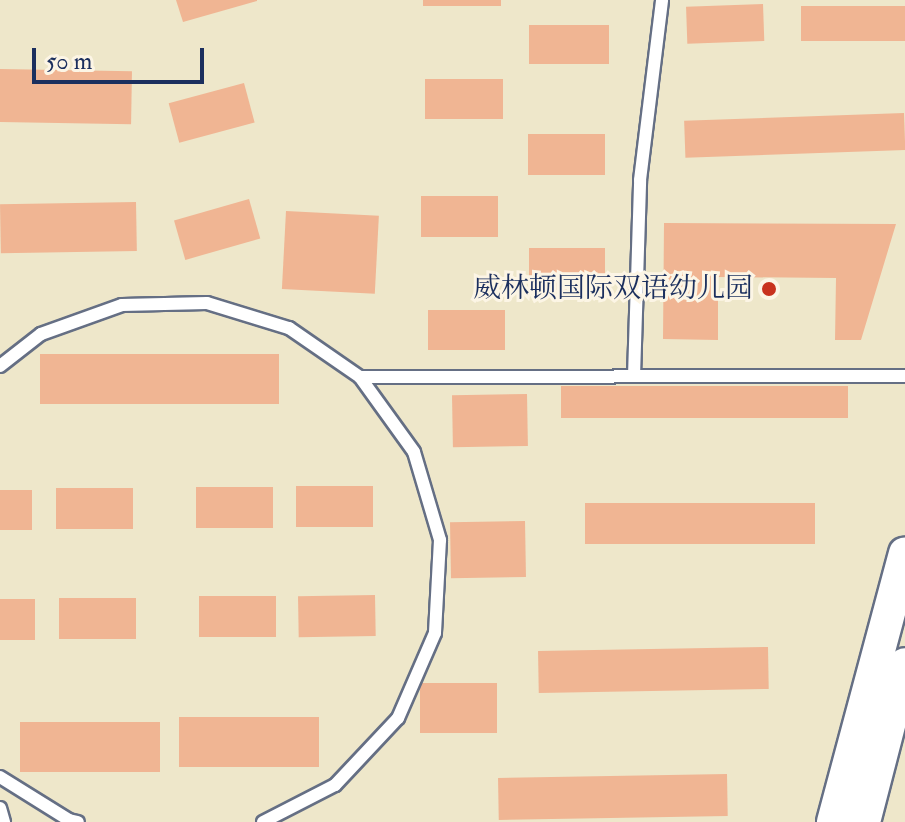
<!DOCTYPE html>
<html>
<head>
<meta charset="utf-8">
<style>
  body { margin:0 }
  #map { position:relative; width:905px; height:822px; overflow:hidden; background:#eee7ca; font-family:"IM FELL Double Pica","Noto Serif SC",serif }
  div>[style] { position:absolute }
  .building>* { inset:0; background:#f0b593; transform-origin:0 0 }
  .roads { filter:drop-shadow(2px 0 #656f84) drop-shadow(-2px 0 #656f84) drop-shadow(0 2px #656f84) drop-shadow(0 -2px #656f84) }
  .service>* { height:12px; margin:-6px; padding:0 6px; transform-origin:6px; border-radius:6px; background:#fff }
  .tertiary>* { height:32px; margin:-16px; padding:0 16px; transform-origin:16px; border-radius:16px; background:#fff }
  .dots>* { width:22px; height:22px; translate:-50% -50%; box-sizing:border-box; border:4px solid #fcf5e5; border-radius:50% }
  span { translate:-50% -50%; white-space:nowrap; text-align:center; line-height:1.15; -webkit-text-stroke:6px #fcf5e5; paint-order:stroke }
  .poi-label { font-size:28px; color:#1b2f5e }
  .right { translate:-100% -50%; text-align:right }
  .scale { position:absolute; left:32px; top:48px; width:172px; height:36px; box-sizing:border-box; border:4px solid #1b2f5e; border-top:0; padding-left:10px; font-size:24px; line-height:28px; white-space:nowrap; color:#1b2f5e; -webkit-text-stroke:6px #fcf5e5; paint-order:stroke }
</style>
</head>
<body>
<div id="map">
  <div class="building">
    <i style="clip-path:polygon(176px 0,257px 0,257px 1px,183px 22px)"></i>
    <i style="left:423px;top:0;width:78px;height:6px"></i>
    <i style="left:763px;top:4px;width:37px;height:77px;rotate:88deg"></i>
    <i style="left:905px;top:6px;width:35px;height:104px;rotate:90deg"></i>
    <i style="left:529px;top:25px;width:80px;height:39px"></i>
    <i style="left:0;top:69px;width:132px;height:53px;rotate:1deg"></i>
    <i style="left:425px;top:79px;width:78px;height:40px"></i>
    <i style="left:244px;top:83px;width:41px;height:78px;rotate:75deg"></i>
    <i style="left:904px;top:113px;width:37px;height:220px;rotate:88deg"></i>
    <i style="left:528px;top:134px;width:77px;height:41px"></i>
    <i style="left:421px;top:196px;width:77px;height:41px"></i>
    <i style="left:249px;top:199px;width:41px;height:78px;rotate:74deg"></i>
    <i style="left:136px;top:202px;width:49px;height:136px;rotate:89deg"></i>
    <i style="left:286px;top:211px;width:93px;height:78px;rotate:3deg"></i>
    <i style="clip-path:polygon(664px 223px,896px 224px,861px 340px,835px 340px,836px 278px,718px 277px,718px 340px,663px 339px)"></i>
    <i style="left:529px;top:248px;width:76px;height:42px"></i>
    <i style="left:428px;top:310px;width:77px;height:40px"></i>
    <i style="left:279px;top:354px;width:50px;height:239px;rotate:90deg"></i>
    <i style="left:848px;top:386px;width:32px;height:287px;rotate:90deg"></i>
    <i style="left:527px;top:394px;width:52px;height:75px;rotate:89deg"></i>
    <i style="left:296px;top:486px;width:77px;height:41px"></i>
    <i style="left:196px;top:487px;width:77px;height:41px"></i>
    <i style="left:56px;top:488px;width:77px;height:41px"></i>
    <i style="left:0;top:490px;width:32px;height:40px"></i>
    <i style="left:815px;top:503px;width:41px;height:230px;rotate:90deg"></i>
    <i style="left:525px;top:521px;width:56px;height:75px;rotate:89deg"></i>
    <i style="left:375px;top:595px;width:41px;height:77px;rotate:89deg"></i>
    <i style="left:276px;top:596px;width:41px;height:77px;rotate:90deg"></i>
    <i style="left:59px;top:598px;width:77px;height:41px"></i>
    <i style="left:0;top:599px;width:35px;height:41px"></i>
    <i style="left:768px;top:647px;width:42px;height:230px;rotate:89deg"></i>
    <i style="left:420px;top:683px;width:77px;height:50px"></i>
    <i style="left:319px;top:717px;width:50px;height:140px;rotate:90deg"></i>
    <i style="left:160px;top:722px;width:50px;height:140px;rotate:90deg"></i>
    <i style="left:727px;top:774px;width:42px;height:229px;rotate:89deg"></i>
  </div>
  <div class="roads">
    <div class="service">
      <i style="left:0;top:366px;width:52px;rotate:-38deg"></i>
      <i style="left:41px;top:334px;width:86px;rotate:-19.7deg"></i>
      <i style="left:122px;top:305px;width:85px;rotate:-1.3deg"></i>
      <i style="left:207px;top:303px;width:86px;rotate:17deg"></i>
      <i style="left:289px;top:328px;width:86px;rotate:34.6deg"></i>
      <i style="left:360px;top:377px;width:92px;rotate:54.2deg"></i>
      <i style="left:414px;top:452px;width:92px;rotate:73.5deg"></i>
      <i style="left:440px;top:540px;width:93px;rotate:93.1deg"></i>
      <i style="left:435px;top:633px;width:93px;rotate:113.5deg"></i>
      <i style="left:398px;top:718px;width:92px;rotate:133.2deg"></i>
      <i style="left:335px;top:785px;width:81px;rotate:152.8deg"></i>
      <i style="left:634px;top:376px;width:196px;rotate:-88.2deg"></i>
      <i style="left:640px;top:180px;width:181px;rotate:-83deg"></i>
      <i style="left:360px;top:377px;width:545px;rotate:-0.11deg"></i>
      <i style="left:0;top:777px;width:81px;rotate:31.9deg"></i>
      <i style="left:69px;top:820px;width:9px;rotate:13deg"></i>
      <i style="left:0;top:808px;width:15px;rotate:74deg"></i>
    </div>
    <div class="tertiary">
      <i style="left:833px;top:822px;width:278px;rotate:-75deg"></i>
      <i style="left:864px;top:822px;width:163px;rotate:-75.5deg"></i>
    </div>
  </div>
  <div class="dots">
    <i style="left:769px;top:289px;background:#c8321e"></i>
  </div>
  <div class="poi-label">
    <span class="right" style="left:753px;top:289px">威林顿国际双语幼儿园</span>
  </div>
  <div class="scale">50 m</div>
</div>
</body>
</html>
